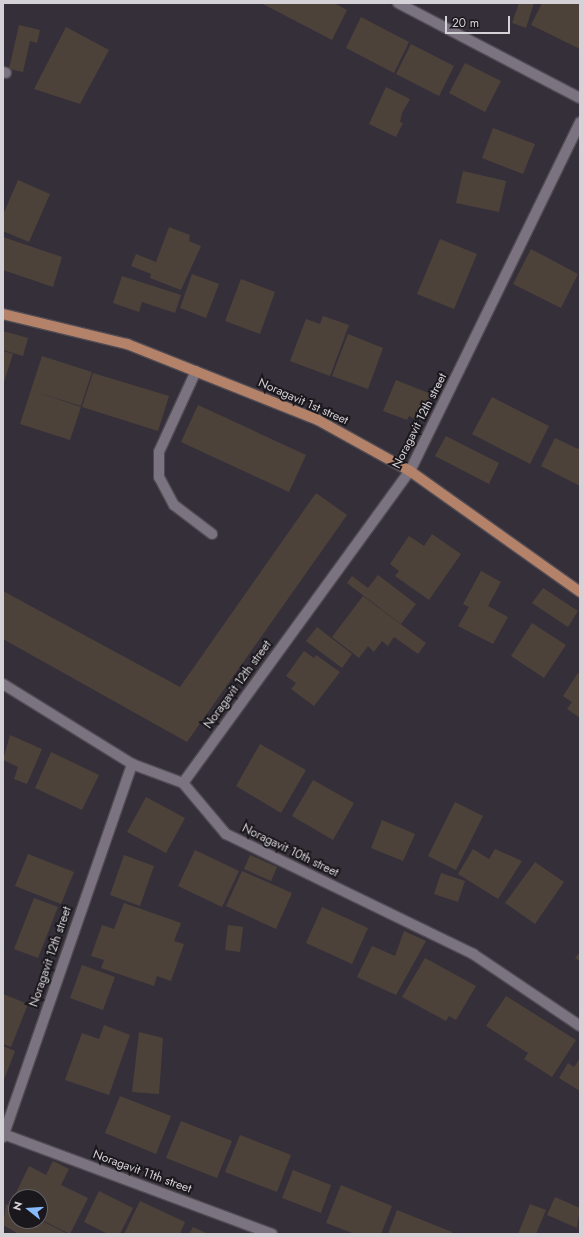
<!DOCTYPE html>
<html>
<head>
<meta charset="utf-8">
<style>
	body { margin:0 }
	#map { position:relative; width:583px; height:1237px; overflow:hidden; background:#352f39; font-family:Jost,sans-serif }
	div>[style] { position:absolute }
	.building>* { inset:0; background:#4d423a }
	.roads { filter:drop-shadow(1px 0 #504b53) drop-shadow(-1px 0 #504b53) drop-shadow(0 1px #504b53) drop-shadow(0 -1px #504b53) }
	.minor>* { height:10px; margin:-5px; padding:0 5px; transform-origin:5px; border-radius:5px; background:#7b7480 }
	.major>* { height:10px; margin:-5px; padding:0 5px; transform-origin:5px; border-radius:5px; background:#b48269 }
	span { translate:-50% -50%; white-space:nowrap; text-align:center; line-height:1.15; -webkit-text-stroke:4px #1b181d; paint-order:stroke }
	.street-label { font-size:12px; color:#d4d1d7 }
	.frame { position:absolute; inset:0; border:4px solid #d4d1d7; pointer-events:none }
	.north { position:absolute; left:8px; top:1189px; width:40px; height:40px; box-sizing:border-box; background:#1b181d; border:1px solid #656267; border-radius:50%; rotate:287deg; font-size:11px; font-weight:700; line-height:16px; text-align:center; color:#d4d1d7 }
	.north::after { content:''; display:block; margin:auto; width:14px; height:18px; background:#87bbfb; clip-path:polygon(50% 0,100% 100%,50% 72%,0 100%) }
	.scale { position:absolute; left:445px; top:16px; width:65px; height:18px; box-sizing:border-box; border:2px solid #d4d1d7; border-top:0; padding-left:5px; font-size:12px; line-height:14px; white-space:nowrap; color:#d4d1d7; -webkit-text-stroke:3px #1b181d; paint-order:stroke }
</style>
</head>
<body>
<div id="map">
	<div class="building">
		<i style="clip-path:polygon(261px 3px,334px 3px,347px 10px,332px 40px)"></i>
		<i style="clip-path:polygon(519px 3px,534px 3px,526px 28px,512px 23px)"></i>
		<i style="clip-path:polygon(542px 3px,580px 3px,580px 49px,531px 25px)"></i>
		<i style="clip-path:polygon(361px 17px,409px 42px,394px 73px,346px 48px)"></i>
		<i style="clip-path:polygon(19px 25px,40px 30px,37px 43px,30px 41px,23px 72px,9px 69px)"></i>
		<i style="clip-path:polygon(66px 27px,109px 50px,80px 104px,34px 89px)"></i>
		<i style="clip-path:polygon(411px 44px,454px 66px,439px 96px,396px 74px)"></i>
		<i style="clip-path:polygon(465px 63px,501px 81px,485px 112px,449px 93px)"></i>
		<i style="clip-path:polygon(386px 87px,410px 99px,402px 113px,400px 122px,403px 123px,396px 137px,369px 124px)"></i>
		<i style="clip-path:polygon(493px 128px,535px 144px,523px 174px,482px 158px)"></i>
		<i style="clip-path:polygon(463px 171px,506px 181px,499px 212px,456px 203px)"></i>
		<i style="clip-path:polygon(18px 180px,50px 194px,29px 242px,3px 231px,3px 215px)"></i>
		<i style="clip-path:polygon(169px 227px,190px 235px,189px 241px,201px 246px,181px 290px,150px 278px,151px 274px,131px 266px,136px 254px,156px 262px)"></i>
		<i style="clip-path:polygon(3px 237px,62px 257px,53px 287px,3px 270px)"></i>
		<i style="clip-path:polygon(440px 239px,477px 254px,454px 309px,417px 294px)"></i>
		<i style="clip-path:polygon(531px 249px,578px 274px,561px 308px,513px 284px)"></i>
		<i style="clip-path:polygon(192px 274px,219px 284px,206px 318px,180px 308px)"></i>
		<i style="clip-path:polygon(122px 276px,181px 295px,175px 313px,142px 302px,139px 312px,113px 303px)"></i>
		<i style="clip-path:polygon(241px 279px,275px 292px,260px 334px,225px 321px)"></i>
		<i style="clip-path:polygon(323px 316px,349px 325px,330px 376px,290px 361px,306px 319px,320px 324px)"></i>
		<i style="clip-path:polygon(3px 331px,28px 338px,23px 356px,3px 350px)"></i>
		<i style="clip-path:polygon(348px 334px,383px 348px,368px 389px,332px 376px)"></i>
		<i style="clip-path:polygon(3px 351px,13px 354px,3px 385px)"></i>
		<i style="clip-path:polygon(42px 356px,92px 372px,81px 406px,36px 392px,81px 407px,70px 440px,20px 424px)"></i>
		<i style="clip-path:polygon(93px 373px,169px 396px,158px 431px,82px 407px)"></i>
		<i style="clip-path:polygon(396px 380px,431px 394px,420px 421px,409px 416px,407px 420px,383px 411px)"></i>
		<i style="clip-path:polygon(492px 397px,549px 426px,530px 464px,472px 434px)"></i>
		<i style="clip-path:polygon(198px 405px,306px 455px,289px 492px,181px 442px)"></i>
		<i style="clip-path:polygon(446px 436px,499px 463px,489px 484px,435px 456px)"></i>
		<i style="clip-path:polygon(555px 438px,578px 449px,580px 446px,580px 486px,541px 466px)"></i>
		<i style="clip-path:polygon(316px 493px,347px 515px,187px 742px,3px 639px,3px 591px,180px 687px)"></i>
		<i style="clip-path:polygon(432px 534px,461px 554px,429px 600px,395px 576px,399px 571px,390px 564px,409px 536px,424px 546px)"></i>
		<i style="clip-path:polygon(481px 571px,501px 582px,488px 606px,508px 617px,493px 644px,458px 626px,469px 607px,463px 604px)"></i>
		<i style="clip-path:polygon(378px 575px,416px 604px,401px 624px,347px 583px,352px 576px,368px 588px)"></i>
		<i style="clip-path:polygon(543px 588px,578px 611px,568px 627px,532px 603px)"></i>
		<i style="clip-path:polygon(363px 596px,426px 643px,418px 654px,394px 637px,388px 646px,382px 641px,374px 652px,368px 646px,359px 658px,332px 637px)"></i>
		<i style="clip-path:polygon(532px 623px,566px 645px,544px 678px,511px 656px)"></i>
		<i style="clip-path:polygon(317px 627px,352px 654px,342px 668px,306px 641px)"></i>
		<i style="clip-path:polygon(304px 651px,314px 658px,316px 655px,340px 672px,314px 706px,291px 689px,296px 683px,286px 676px)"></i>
		<i style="clip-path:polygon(578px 673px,580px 674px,580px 718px,567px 709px,572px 702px,563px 696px)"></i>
		<i style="clip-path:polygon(10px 735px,42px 749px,27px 784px,14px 779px,18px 767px,3px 760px)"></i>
		<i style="clip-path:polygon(260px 744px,306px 770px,281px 813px,236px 786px)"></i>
		<i style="clip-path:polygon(51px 752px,99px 775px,82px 810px,35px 788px)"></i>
		<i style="clip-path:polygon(313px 780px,354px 803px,333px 840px,292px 816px)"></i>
		<i style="clip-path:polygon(146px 797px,185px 818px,166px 853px,127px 832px)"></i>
		<i style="clip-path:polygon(455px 802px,483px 816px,456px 870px,428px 856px)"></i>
		<i style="clip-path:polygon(382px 820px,415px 834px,403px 861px,371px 848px)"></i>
		<i style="clip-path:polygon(473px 849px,489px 859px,495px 849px,522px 861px,498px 899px,458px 874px)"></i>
		<i style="clip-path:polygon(195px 850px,239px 871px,222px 907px,178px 886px)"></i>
		<i style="clip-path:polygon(28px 854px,74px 872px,61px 904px,15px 886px)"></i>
		<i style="clip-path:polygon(124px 855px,154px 866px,140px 906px,110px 895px)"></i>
		<i style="clip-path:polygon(250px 855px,277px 867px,271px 881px,244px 869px)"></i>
		<i style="clip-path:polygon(535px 862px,564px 882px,535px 924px,505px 903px)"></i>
		<i style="clip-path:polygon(242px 871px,292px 893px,276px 929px,226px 906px)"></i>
		<i style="clip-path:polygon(441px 873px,465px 881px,458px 902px,434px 894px)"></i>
		<i style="clip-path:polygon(34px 898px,58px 907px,38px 958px,14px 949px)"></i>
		<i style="clip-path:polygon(124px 903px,181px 923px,174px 941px,184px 944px,171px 981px,157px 976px,154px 986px,101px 968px,104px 960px,91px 956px,102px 925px,114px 929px)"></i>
		<i style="clip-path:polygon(322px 907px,368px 928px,352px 964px,306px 943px)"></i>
		<i style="clip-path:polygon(228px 925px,243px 927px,240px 952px,225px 950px)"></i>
		<i style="clip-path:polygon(404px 931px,426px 941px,396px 995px,357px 977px,372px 946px,395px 956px)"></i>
		<i style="clip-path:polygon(580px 952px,580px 961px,575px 958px)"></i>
		<i style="clip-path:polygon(425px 958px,476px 986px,456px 1020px,449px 1016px,446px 1021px,402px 997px)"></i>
		<i style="clip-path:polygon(82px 965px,115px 977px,103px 1010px,70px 998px)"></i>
		<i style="clip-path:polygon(3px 994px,28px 1004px,11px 1047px,3px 1044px)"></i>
		<i style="clip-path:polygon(506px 996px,576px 1040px,552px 1077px,524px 1059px,528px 1053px,486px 1026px)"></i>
		<i style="clip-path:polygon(104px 1025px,130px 1035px,109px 1095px,65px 1080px,82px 1033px,99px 1039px)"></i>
		<i style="clip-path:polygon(139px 1032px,163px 1038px,159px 1094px,132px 1092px)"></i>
		<i style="clip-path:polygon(3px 1046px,15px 1051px,3px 1082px)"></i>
		<i style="clip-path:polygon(580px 1058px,580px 1091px,559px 1078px,568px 1063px,574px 1067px)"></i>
		<i style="clip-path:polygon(120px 1096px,171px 1116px,156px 1154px,105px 1133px)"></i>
		<i style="clip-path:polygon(181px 1121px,232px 1141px,217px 1178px,166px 1158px)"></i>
		<i style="clip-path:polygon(240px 1135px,291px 1155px,277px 1192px,225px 1172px)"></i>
		<i style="clip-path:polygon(53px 1161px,69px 1169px,61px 1185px,88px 1198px,70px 1234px,40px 1219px,40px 1197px,16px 1197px,16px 1207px,10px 1205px,29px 1166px,46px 1175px)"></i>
		<i style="clip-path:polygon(293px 1170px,331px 1185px,321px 1213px,282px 1198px)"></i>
		<i style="clip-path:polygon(341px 1185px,392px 1206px,381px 1234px,355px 1234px,326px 1223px)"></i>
		<i style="clip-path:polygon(99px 1191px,133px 1208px,120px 1234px,108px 1234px,84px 1222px)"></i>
		<i style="clip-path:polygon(555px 1197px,580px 1208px,577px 1228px,547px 1215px)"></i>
		<i style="clip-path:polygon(140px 1201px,185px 1222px,180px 1234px,124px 1234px)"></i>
		<i style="clip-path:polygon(6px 1204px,16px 1209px,16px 1221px,40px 1220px,68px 1234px,19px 1234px,3px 1225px)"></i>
		<i style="clip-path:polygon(530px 1204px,546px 1210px,536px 1234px,518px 1234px)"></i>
		<i style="clip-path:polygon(397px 1210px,452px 1232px,451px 1234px,388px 1234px)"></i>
		<i style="clip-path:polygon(193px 1227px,208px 1234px,189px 1234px)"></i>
	</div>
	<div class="roads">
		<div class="minor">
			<i style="left:398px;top:3px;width:205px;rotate:27.6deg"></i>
			<i style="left:3px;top:72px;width:3px;rotate:18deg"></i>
			<i style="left:196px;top:371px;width:89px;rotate:114.6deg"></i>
			<i style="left:159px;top:452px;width:25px;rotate:90deg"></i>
			<i style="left:159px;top:477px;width:32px;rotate:62deg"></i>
			<i style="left:174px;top:505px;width:48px;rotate:37.3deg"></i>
			<i style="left:3px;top:684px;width:152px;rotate:31.8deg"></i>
			<i style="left:132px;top:764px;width:54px;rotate:20.4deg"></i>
			<i style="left:183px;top:783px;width:67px;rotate:49.9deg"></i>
			<i style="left:226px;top:834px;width:275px;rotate:25.9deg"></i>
			<i style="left:473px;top:954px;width:129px;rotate:33.9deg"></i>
			<i style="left:183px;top:783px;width:386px;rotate:-54deg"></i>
			<i style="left:410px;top:471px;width:388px;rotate:-64deg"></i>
			<i style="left:3px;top:1134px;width:287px;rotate:20.4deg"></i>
			<i style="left:3px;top:1137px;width:395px;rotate:-70.9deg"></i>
		</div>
		<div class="major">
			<i style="left:3px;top:314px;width:128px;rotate:13.6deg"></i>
			<i style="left:127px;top:344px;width:206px;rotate:21.7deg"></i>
			<i style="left:318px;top:420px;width:105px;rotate:29deg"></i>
			<i style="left:410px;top:471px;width:209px;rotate:35.4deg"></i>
		</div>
	</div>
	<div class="street-label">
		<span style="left:303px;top:402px;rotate:24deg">Noragavit 1st street</span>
		<span style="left:420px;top:421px;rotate:-63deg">Noragavit 12th street</span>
		<span style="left:238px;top:685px;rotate:-54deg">Noragavit 12th street</span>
		<span style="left:290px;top:851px;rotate:26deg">Noragavit 10th street</span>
		<span style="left:51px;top:957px;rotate:-71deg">Noragavit 12th street</span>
		<span style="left:142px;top:1172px;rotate:20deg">Noragavit 11th street</span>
	</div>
	<div class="frame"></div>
	<div class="north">N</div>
	<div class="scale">20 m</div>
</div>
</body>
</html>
